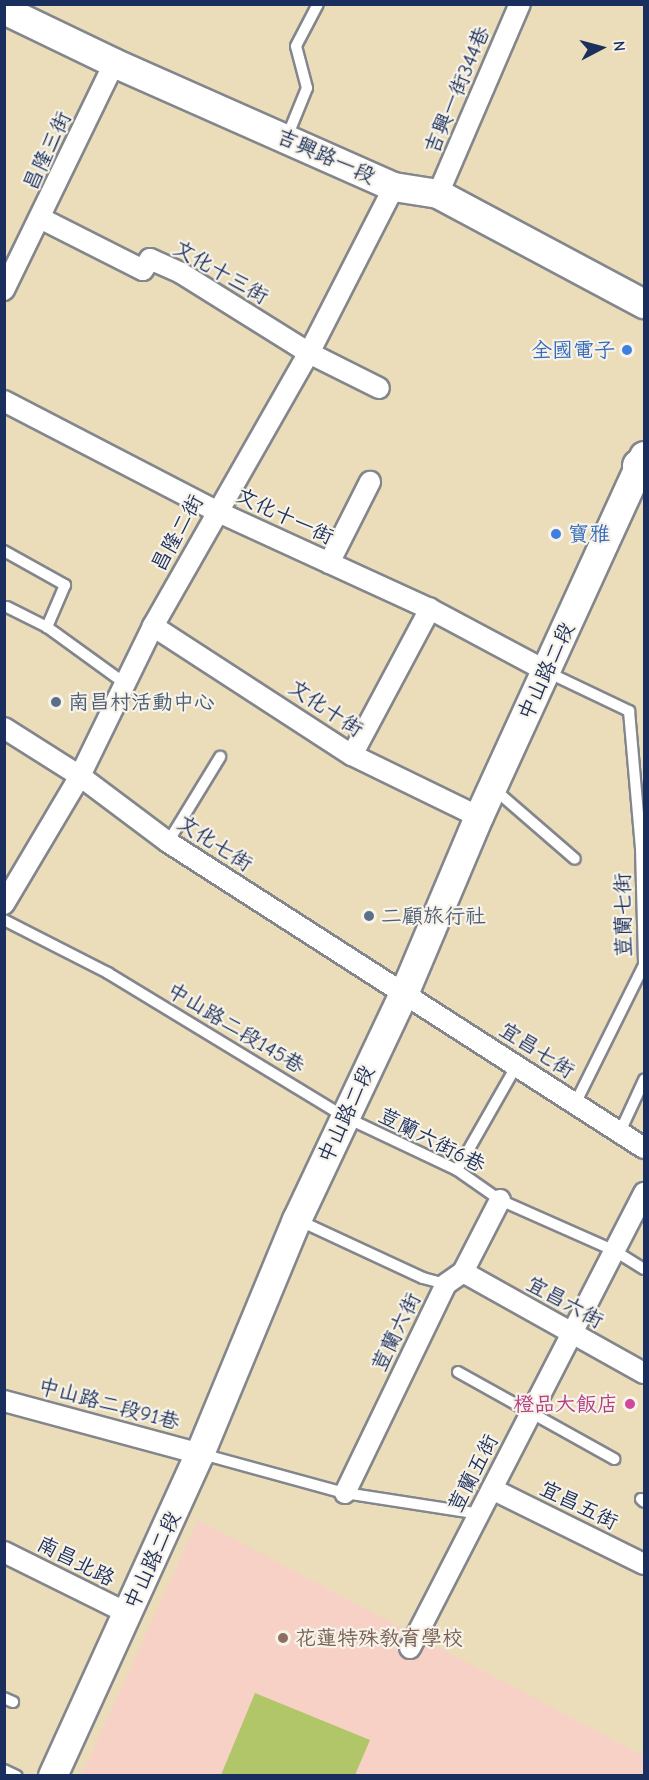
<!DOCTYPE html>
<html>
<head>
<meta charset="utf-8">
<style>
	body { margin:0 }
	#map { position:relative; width:649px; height:1780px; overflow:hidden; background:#ebddba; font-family:"Comic Neue","LXGW WenKai TC",sans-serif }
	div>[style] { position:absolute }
	.built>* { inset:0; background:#f7d1c6 }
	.green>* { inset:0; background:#b1c569 }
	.roads { filter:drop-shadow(2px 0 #83868c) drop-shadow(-2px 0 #83868c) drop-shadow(0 2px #83868c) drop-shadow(0 -2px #83868c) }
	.lane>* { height:10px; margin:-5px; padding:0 5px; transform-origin:5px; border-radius:5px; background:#fff }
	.street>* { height:20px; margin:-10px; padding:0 10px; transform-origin:10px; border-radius:10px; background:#fff }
	.secondary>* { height:28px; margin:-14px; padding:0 14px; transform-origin:14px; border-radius:14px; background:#fff }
	.primary>* { height:32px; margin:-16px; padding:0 16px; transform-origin:16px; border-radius:16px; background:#fff }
	.dots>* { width:16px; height:16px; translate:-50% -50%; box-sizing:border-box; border:3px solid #f7f3e8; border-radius:50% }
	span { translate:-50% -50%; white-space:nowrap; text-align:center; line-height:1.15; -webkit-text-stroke:4.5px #f7f3e8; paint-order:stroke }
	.street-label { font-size:21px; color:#1b2f5e }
	.shop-label { font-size:21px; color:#366cbe }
	.right { translate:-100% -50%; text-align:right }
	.left { translate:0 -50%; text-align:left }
	.service-label { font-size:21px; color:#4e5e75 }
	.hotel-label { font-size:21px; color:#b23c85 }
	.education-label { font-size:21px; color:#785e54 }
	.frame { position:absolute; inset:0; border:6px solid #1b2f5e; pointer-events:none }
	.north { position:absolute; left:571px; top:18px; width:60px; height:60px; -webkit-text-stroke:4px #f7f3e8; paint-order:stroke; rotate:84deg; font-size:16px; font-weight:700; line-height:24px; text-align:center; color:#1b2f5e }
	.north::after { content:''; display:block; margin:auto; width:21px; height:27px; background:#1b2f5e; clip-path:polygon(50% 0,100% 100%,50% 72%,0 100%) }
</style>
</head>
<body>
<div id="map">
	<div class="built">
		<i style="clip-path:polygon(198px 1520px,644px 1756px,642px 1776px,81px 1776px)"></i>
	</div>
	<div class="green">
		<i style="clip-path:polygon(255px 1693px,370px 1740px,355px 1775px,221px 1775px)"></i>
	</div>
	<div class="roads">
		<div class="lane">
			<i style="left:287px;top:137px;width:53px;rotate:-67.8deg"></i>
			<i style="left:307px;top:88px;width:43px;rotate:-104.7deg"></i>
			<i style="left:296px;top:46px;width:47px;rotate:-62.4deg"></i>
			<i style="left:4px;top:551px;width:70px;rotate:29.1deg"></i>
			<i style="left:65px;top:585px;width:46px;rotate:113.2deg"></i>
			<i style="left:7px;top:607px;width:45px;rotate:26.6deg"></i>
			<i style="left:47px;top:627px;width:94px;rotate:35.9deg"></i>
			<i style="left:547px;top:672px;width:91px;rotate:25.4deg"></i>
			<i style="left:629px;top:711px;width:138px;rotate:85deg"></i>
			<i style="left:641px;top:848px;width:117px;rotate:88.5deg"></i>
			<i style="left:644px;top:965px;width:155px;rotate:116.4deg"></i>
			<i style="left:493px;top:788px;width:108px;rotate:40.9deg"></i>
			<i style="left:168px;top:842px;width:100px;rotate:-58.5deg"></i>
			<i style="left:4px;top:920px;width:117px;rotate:27deg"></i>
			<i style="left:108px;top:973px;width:277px;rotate:31.3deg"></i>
			<i style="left:345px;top:1117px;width:124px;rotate:25.3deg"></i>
			<i style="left:457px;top:1170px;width:52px;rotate:34.9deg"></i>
			<i style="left:500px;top:1200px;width:126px;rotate:23.9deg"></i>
			<i style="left:615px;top:1251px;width:34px;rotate:32deg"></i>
			<i style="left:619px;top:1134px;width:60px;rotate:-65.2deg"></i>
			<i style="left:457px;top:1170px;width:121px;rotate:-60.3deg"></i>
			<i style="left:298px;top:1220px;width:138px;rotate:24.9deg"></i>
			<i style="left:423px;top:1278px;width:24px;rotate:15deg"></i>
			<i style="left:458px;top:1372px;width:179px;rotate:29.1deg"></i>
			<i style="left:202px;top:1454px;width:148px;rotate:15.3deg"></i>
			<i style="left:345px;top:1493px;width:137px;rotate:8.8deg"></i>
			<i style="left:641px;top:1499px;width:4px;rotate:45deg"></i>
			<i style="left:4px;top:1698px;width:10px;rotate:24deg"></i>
			<i style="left:4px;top:1770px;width:14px;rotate:25deg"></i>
		</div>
		<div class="street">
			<i style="left:438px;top:194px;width:207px;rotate:-66.7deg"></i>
			<i style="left:42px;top:219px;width:113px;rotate:26.8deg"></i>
			<i style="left:143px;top:270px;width:13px;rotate:-58deg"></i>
			<i style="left:150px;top:259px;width:34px;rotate:24deg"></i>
			<i style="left:181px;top:273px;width:151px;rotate:32deg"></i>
			<i style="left:309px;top:353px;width:78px;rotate:26.6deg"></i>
			<i style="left:4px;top:290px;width:252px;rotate:-64.1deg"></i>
			<i style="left:4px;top:401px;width:239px;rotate:27.4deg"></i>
			<i style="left:216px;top:511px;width:235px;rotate:24.6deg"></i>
			<i style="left:430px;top:609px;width:132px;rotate:28.1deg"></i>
			<i style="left:329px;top:563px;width:91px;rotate:-63.2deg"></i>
			<i style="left:153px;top:626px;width:237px;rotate:33deg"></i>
			<i style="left:352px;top:755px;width:141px;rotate:26deg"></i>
			<i style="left:4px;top:728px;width:90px;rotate:32.3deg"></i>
			<i style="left:80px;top:776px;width:110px;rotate:36.9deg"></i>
			<i style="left:168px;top:842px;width:566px;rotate:32.74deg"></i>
			<i style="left:352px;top:755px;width:166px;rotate:-61.9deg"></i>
			<i style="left:4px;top:904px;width:149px;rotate:-59.3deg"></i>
			<i style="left:80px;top:776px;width:167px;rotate:-64deg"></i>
			<i style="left:153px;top:626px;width:314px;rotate:-60.3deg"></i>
			<i style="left:309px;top:353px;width:186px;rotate:-62.9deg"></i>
			<i style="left:463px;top:1272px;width:207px;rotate:29.2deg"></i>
			<i style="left:4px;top:1401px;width:203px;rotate:15.1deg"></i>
			<i style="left:492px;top:1489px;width:169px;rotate:26.3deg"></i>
			<i style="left:345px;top:1493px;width:232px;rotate:-64.2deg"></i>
			<i style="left:446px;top:1284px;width:21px;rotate:-35deg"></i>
			<i style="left:463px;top:1272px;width:81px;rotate:-62.8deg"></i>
			<i style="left:4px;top:1552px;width:137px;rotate:26.4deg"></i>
			<i style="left:410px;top:1648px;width:512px;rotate:-62.78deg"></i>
		</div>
		<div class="secondary">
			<i style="left:4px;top:10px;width:122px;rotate:25.7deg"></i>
			<i style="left:114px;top:63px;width:306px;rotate:23.9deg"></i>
			<i style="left:394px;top:187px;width:45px;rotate:9deg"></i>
			<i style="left:438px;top:194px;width:234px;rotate:28.1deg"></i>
			<i style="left:53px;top:1776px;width:354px;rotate:-65.5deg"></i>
			<i style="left:200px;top:1454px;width:253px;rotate:-67.5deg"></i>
			<i style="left:297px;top:1220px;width:252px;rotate:-64.7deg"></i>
			<i style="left:405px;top:992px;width:190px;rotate:-67.1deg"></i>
			<i style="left:479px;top:817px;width:397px;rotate:-65.4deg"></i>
		</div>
		<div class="primary">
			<i style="left:639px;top:466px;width:5px;rotate:22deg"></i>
		</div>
	</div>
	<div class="dots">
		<i style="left:627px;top:350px;background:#3f7fe0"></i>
		<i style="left:556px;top:534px;background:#3f7fe0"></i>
		<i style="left:56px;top:702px;background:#5c6f8a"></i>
		<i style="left:369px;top:916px;background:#5c6f8a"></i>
		<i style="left:630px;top:1404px;background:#d1479c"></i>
		<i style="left:283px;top:1638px;background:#8d6e63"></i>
	</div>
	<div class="street-label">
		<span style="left:457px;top:90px;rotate:-67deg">吉興一街344巷</span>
		<span style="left:47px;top:151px;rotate:-65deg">昌隆三街</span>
		<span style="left:326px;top:156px;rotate:24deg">吉興路一段</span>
		<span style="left:221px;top:272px;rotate:30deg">文化十三街</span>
		<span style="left:285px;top:516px;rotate:25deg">文化十一街</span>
		<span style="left:177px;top:533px;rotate:-61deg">昌隆二街</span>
		<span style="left:546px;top:671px;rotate:-65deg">中山路二段</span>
		<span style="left:326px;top:708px;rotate:34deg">文化十街</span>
		<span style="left:215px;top:843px;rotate:33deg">文化七街</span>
		<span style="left:623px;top:915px;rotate:-91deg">荳蘭七街</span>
		<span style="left:236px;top:1028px;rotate:31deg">中山路二段145巷</span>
		<span style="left:537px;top:1050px;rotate:33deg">宜昌七街</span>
		<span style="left:346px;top:1114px;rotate:-65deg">中山路二段</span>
		<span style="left:432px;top:1140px;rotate:27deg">荳蘭六街6巷</span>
		<span style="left:565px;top:1302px;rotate:29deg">宜昌六街</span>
		<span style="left:396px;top:1332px;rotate:-64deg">荳蘭六街</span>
		<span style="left:109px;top:1404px;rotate:15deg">中山路二段91巷</span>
		<span style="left:473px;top:1473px;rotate:-63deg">荳蘭五街</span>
		<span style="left:579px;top:1505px;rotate:26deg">宜昌五街</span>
		<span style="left:152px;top:1560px;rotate:-65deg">中山路二段</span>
		<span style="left:76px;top:1561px;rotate:27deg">南昌北路</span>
	</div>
	<div class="shop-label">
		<span class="right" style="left:615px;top:350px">全國電子</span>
		<span class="left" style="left:568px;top:534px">寶雅</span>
	</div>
	<div class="service-label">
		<span class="left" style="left:68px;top:702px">南昌村活動中心</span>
		<span class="left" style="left:381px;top:916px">二顧旅行社</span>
	</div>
	<div class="hotel-label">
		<span class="right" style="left:618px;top:1404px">橙品大飯店</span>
	</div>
	<div class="education-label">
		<span class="left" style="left:295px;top:1638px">花蓮特殊教育學校</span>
	</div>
	<div class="frame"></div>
	<div class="north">N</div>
</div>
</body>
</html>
